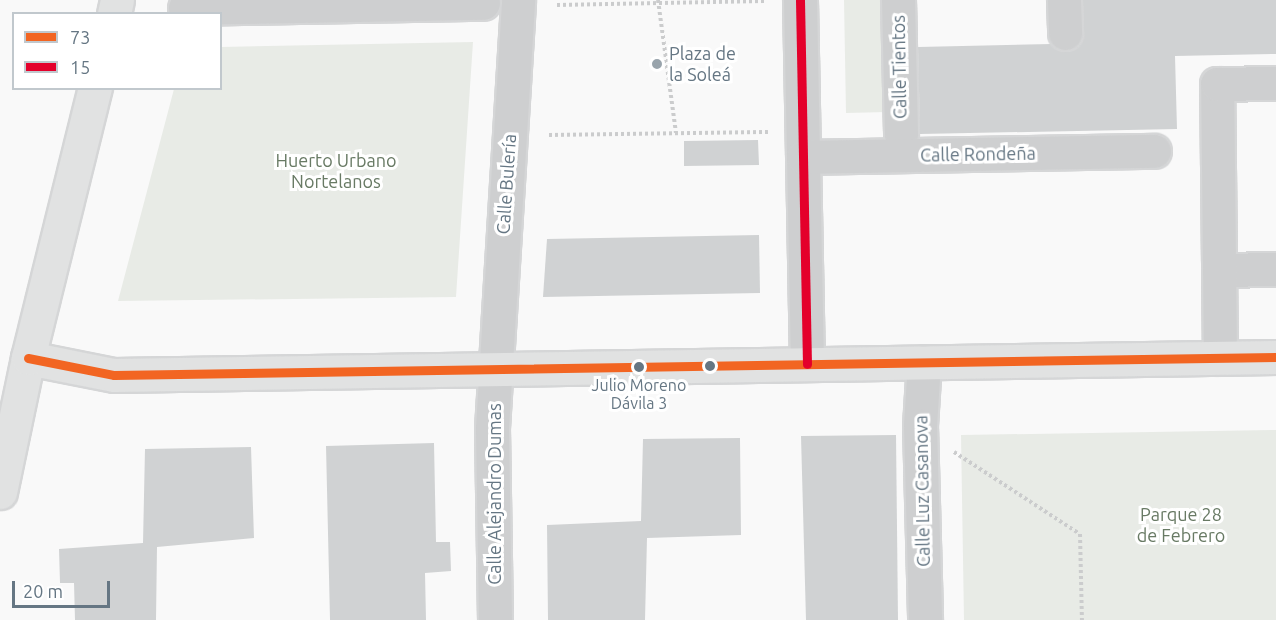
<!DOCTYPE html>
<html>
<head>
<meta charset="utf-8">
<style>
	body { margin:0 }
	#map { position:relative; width:1276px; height:620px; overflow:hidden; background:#f9f9f9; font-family:Ubuntu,sans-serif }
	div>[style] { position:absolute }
	.green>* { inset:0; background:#e8ebe6 }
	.building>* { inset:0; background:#d0d2d3 }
	.path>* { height:4px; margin-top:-2px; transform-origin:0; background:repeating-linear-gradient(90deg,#cbcccd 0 3px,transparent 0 6px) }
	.roads { filter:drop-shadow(2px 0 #d5d6d7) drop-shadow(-2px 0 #d5d6d7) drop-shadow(0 2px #d5d6d7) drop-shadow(0 -2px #d5d6d7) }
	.minor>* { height:33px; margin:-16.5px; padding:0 16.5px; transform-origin:16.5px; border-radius:16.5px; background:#cecfd0 }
	.major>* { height:33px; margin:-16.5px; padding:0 16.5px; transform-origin:16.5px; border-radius:16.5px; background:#e1e2e2 }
	.bus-1>* { height:9px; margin:-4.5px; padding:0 4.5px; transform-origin:4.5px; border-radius:4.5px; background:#f26522 }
	.bus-2>* { height:9px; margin:-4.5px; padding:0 4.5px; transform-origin:4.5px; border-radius:4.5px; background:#e4002b }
	.dots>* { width:16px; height:16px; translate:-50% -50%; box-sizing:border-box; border:3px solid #fff; border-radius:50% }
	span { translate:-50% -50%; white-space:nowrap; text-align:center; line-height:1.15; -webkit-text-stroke:6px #fff; paint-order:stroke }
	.bus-label { font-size:16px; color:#657683 }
	.poi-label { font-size:18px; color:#657683 }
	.left { translate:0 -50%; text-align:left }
	.street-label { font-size:18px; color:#657683 }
	.park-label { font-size:18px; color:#687a64 }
	.legend { position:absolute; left:12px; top:12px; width:210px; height:78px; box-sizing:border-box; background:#fff; border:2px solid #c1c8cd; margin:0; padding:8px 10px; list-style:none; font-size:18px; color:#657683 }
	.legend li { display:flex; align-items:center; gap:12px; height:30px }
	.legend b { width:30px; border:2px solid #c1c8cd }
	.scale { position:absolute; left:12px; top:581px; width:98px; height:27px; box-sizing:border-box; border:3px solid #657683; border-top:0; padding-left:8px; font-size:18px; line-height:21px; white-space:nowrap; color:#657683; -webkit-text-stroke:4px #fff; paint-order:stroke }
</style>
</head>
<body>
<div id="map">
	<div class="green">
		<i style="clip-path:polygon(844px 0,885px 0,887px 112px,846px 113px)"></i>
		<i style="clip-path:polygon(473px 42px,456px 297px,118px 301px,174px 89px,220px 88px,221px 47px)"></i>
		<i style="clip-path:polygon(1276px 430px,1276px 620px,964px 620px,961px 435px)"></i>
	</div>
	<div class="building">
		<i style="clip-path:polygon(1083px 0,1276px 0,1276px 54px,1175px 56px,1177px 129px,920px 134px,918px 47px,1051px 44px,1066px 52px,1082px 41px)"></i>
		<i style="clip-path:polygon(758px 140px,759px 165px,684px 166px,684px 141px)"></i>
		<i style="clip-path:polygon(759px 235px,760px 293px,543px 297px,547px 239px)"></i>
		<i style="clip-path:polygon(896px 435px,898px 620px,806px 620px,801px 436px)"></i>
		<i style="clip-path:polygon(740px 438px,741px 535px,647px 538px,645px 620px,548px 620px,547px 525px,641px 521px,643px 439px)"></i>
		<i style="clip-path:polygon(434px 443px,436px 542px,450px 542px,451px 571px,425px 573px,426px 620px,330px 620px,326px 446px)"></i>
		<i style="clip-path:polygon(251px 447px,254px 538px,157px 547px,156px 620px,75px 620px,74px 583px,60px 583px,59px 549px,143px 543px,145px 449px)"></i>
	</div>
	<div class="path">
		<i style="left:658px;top:0;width:134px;rotate:82.3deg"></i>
		<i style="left:557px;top:5px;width:208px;rotate:-1.1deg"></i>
		<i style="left:549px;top:135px;width:219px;rotate:-0.8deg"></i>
		<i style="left:954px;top:452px;width:150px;rotate:33.1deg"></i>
		<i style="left:1080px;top:534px;width:86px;rotate:88.7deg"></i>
	</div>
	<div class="roads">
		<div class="minor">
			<i style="left:800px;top:0;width:364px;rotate:88.9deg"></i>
			<i style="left:898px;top:0;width:134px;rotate:88.7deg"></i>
			<i style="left:1064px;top:0;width:33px;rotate:88deg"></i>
			<i style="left:185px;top:8px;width:298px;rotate:-1deg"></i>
			<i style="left:803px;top:157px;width:351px;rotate:-1deg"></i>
			<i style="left:1219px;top:270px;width:57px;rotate:-1deg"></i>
			<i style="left:1220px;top:358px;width:274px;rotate:-90.6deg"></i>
			<i style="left:1217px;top:84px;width:59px;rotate:-1deg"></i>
			<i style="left:924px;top:362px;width:63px;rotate:93.6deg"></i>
			<i style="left:920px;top:425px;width:195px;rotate:88.5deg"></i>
			<i style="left:495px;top:620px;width:192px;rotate:-90.9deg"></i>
			<i style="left:492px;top:428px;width:429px;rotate:-86.5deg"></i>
		</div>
		<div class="major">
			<i style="left:114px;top:14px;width:14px;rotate:-78deg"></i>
			<i style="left:28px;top:358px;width:88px;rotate:11.2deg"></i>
			<i style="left:114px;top:375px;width:1162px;rotate:-0.89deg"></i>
			<i style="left:0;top:492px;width:137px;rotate:-78.2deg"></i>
			<i style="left:28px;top:358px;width:278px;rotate:-76.1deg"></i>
		</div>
	</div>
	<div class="bus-1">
		<i style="left:28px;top:358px;width:88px;rotate:11.2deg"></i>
		<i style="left:114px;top:375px;width:1162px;rotate:-0.89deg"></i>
	</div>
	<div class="bus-2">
		<i style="left:800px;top:0;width:364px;rotate:88.9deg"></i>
	</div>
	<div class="dots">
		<i style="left:657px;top:64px;background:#99a4ac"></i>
		<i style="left:710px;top:366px;background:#657683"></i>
		<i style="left:639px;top:367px;background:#657683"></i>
	</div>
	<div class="bus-label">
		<span style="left:639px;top:394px">Julio Moreno<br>Dávila 3</span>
	</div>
	<div class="poi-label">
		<span class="left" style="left:669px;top:64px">Plaza de<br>la Soleá</span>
	</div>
	<div class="street-label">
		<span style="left:899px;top:67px;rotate:-91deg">Calle Tientos</span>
		<span style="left:978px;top:154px;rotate:-1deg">Calle Rondeña</span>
		<span style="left:506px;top:184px;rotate:-86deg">Calle Bulería</span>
		<span style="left:922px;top:491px;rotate:-91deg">Calle Luz Casanova</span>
		<span style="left:494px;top:494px;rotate:-90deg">Calle Alejandro Dumas</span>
	</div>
	<div class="park-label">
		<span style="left:336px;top:171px">Huerto Urbano<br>Nortelanos</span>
		<span style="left:1181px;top:525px">Parque 28<br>de Febrero</span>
	</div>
	<ul class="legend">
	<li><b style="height:8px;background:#f26522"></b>73</li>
	<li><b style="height:8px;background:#e4002b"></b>15</li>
	</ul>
	<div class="scale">20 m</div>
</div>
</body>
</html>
